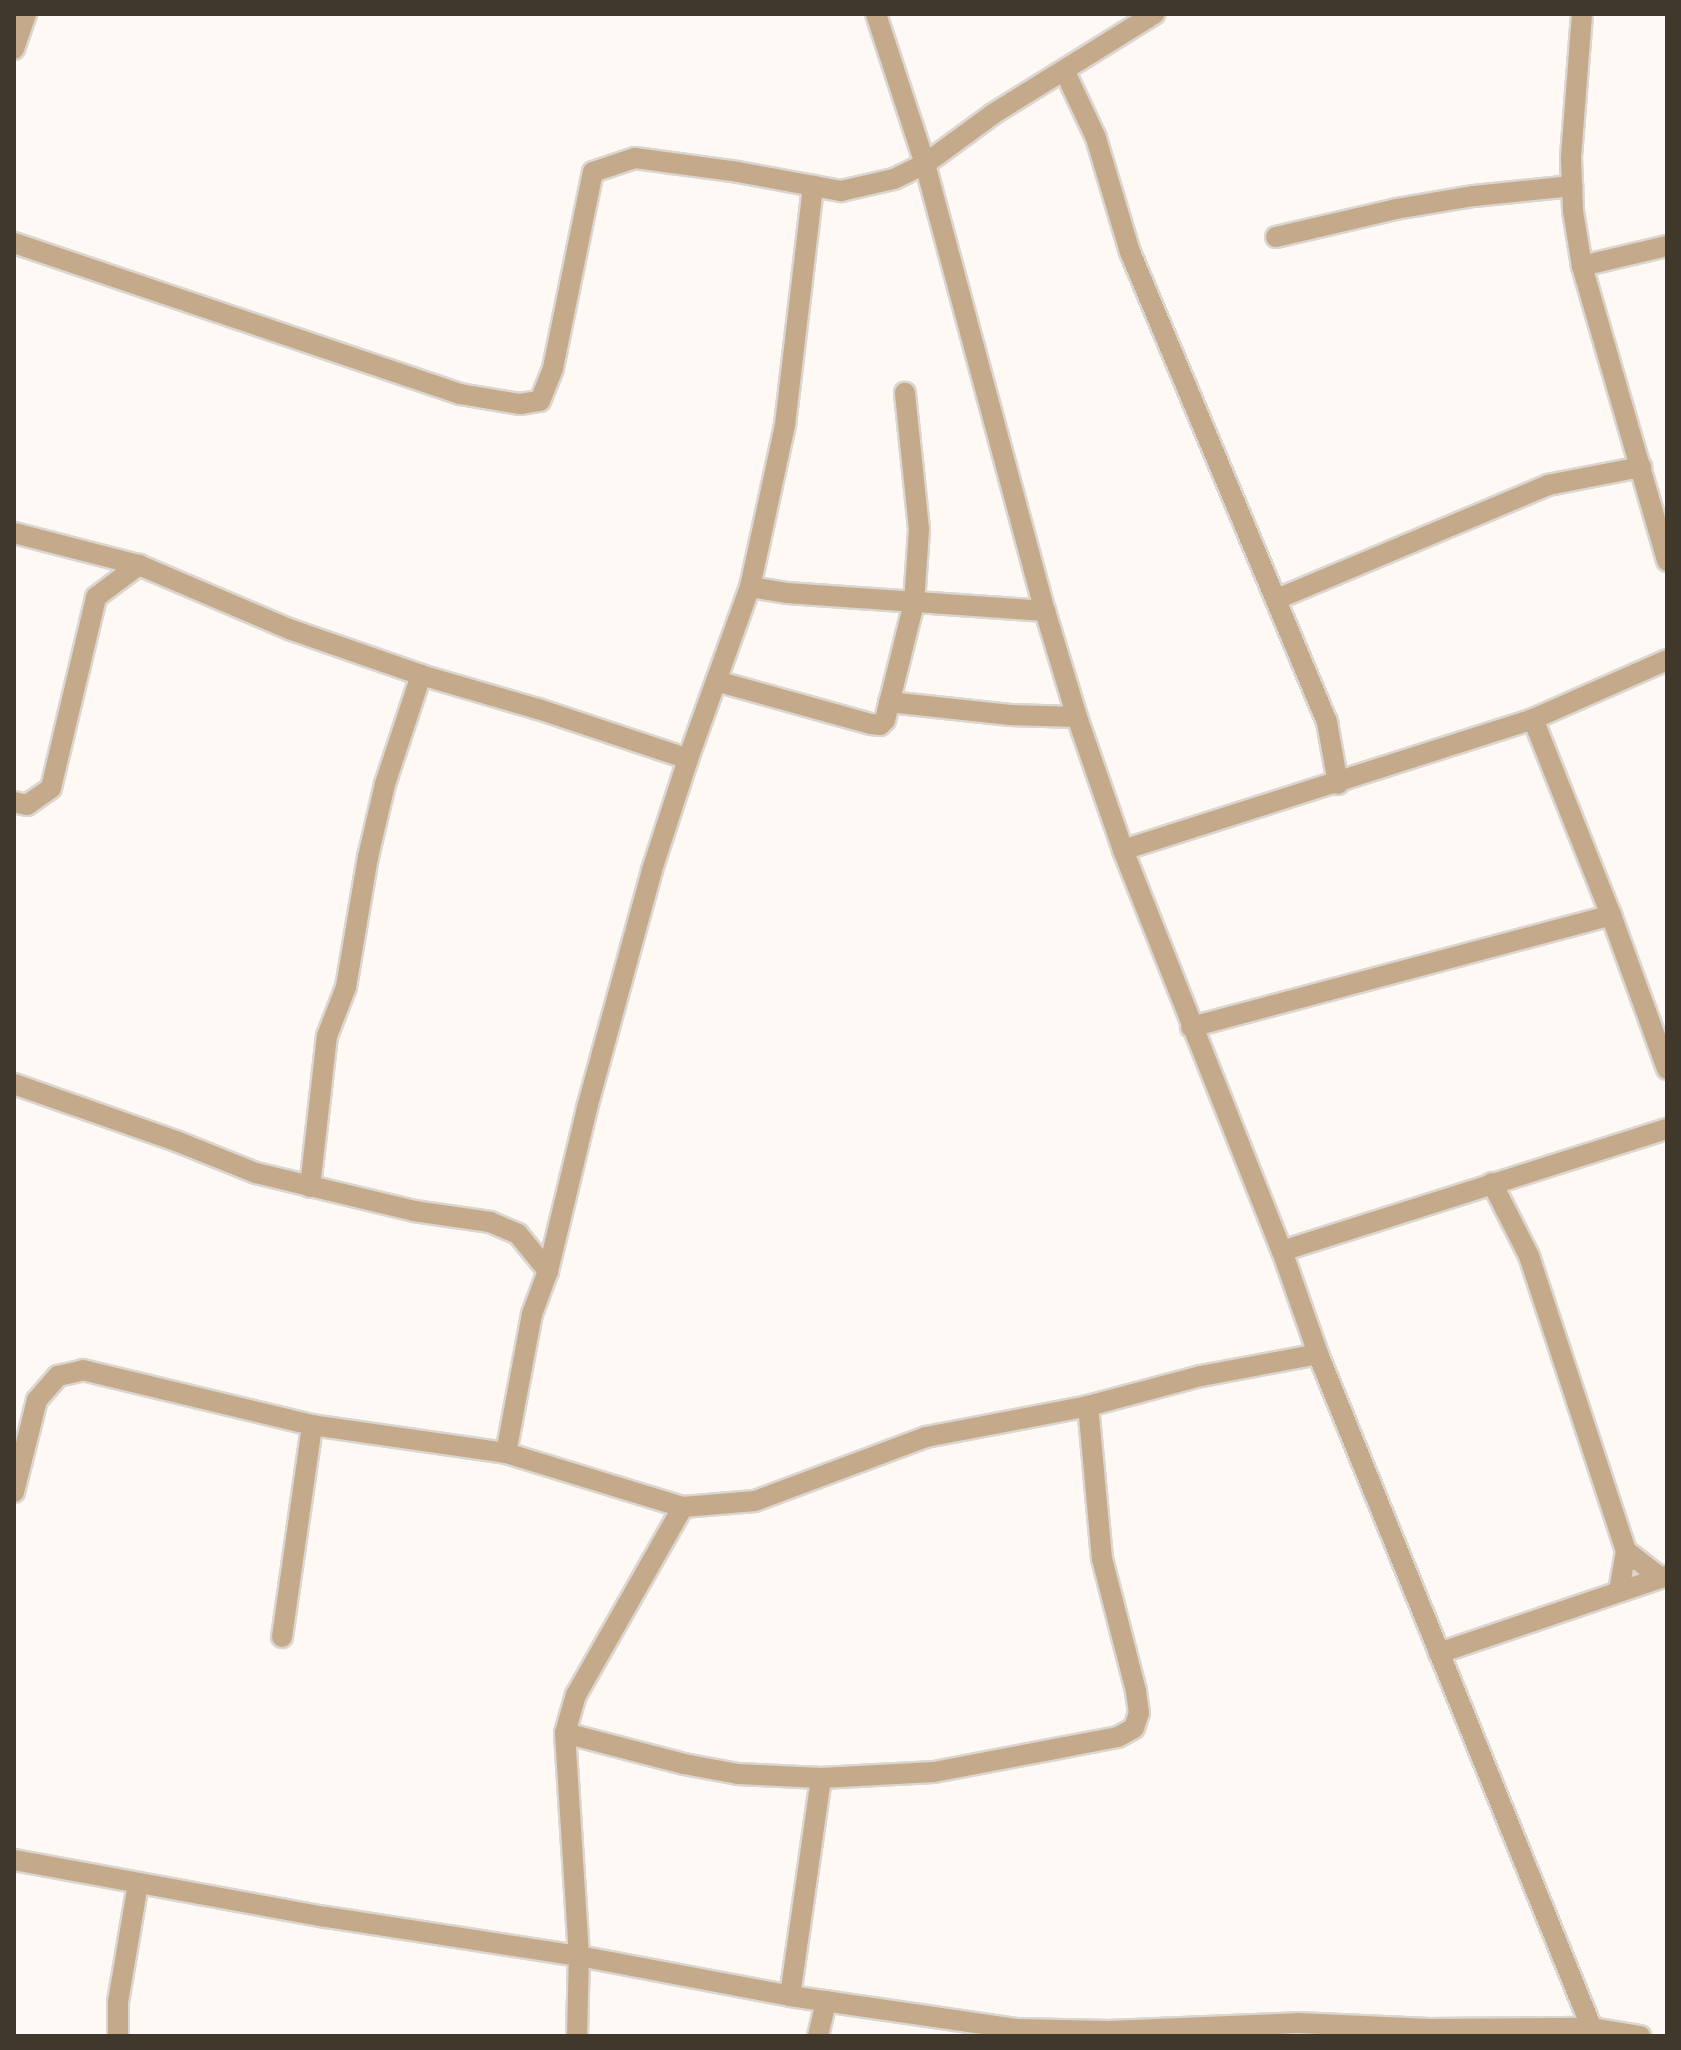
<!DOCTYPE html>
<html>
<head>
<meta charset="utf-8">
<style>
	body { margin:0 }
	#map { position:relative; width:1681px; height:2050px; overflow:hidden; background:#fef9f4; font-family:Montserrat,sans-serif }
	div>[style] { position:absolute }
	.roads { filter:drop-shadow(2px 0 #dcd6d0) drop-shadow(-2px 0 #dcd6d0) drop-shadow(0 2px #dcd6d0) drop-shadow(0 -2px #dcd6d0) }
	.minor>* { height:20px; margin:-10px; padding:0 10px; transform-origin:10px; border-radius:10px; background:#c4aa8b }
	span { translate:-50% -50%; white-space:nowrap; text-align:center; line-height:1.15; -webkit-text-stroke:7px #fff; paint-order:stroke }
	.frame { position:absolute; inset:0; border:16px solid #41382c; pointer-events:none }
</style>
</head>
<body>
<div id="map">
	<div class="roads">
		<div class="minor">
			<i style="left:876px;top:14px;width:158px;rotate:71.9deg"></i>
			<i style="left:925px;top:164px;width:463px;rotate:75deg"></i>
			<i style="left:1045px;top:611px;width:111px;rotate:73.2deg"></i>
			<i style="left:1077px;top:717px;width:141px;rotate:70.9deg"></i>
			<i style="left:1123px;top:850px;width:431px;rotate:68.4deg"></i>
			<i style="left:1282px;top:1251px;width:109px;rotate:70.7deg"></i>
			<i style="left:1318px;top:1354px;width:736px;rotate:67.9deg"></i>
			<i style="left:1582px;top:14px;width:144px;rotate:94.4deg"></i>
			<i style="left:1571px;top:158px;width:53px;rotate:87.8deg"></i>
			<i style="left:1573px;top:211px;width:56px;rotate:80.7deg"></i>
			<i style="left:1582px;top:266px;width:307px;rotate:73.9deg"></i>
			<i style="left:14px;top:49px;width:37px;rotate:-71deg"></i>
			<i style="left:1065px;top:72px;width:73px;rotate:64.8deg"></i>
			<i style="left:1096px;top:138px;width:119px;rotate:73.4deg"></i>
			<i style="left:1130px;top:252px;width:510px;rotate:67.26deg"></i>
			<i style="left:1327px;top:722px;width:63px;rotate:79.9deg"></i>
			<i style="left:1276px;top:237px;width:123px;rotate:-13.1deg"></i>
			<i style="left:1396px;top:209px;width:79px;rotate:-9.5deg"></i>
			<i style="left:1474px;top:196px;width:99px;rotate:-5.8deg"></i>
			<i style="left:14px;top:243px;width:471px;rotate:18.7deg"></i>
			<i style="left:460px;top:394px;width:61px;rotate:9.5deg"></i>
			<i style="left:520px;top:404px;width:20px;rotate:-9deg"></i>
			<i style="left:540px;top:401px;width:35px;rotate:-68deg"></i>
			<i style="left:553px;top:368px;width:200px;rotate:-78.5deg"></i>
			<i style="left:593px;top:172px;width:44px;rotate:-18.4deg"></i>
			<i style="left:635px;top:158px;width:104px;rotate:7.7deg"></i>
			<i style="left:738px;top:172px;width:105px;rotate:10.5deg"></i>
			<i style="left:841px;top:191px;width:54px;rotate:-12.8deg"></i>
			<i style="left:894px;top:179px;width:34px;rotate:-26deg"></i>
			<i style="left:925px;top:164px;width:84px;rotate:-36.3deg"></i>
			<i style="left:993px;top:114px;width:190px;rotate:-31.8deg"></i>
			<i style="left:1582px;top:266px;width:87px;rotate:-13.2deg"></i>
			<i style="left:14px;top:533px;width:129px;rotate:14.4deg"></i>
			<i style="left:139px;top:565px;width:163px;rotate:23.1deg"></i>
			<i style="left:289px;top:629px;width:140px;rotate:19.2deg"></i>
			<i style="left:421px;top:675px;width:122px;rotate:16.2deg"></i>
			<i style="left:538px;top:709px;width:158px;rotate:18.4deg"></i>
			<i style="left:750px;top:587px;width:37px;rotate:9deg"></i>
			<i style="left:787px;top:593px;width:259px;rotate:4deg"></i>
			<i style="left:1277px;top:599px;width:294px;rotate:-22.8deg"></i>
			<i style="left:1548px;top:485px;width:95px;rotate:-11deg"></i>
			<i style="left:716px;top:681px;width:161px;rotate:15.5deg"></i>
			<i style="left:871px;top:724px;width:9px;rotate:6deg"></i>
			<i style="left:880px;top:725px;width:7px;rotate:-45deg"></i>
			<i style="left:885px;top:720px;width:121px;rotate:-76.1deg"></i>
			<i style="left:914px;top:603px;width:74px;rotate:-86.1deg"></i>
			<i style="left:919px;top:529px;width:137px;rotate:-95.9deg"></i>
			<i style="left:889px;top:702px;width:122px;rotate:6.1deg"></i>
			<i style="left:1010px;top:715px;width:67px;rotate:1.7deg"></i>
			<i style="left:1533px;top:719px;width:211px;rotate:68.3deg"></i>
			<i style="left:1611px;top:915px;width:164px;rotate:70deg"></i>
			<i style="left:14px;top:802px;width:13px;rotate:13deg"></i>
			<i style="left:27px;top:805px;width:29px;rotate:-35deg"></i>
			<i style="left:51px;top:788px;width:196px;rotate:-76.7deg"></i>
			<i style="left:96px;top:597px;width:54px;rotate:-36.7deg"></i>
			<i style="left:1123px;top:850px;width:430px;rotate:-17.7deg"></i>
			<i style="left:1533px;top:719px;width:146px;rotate:-23.8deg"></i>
			<i style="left:1191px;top:1027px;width:435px;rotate:-14.9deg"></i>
			<i style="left:14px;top:1084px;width:172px;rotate:19.4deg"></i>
			<i style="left:176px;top:1141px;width:86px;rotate:21.8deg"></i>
			<i style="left:256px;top:1173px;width:163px;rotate:13.5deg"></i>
			<i style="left:414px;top:1211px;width:77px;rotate:8.2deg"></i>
			<i style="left:490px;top:1222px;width:30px;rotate:23deg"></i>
			<i style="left:518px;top:1234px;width:48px;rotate:51deg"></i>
			<i style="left:1492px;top:1183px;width:82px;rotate:63.1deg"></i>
			<i style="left:1529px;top:1256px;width:311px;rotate:71.8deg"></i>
			<i style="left:1626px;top:1551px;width:41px;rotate:99.9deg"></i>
			<i style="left:310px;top:1187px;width:152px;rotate:-83.6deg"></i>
			<i style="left:327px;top:1036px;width:53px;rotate:-68.8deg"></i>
			<i style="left:346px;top:987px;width:132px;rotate:-80.4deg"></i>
			<i style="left:368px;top:857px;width:75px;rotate:-76.9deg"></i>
			<i style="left:385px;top:784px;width:115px;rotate:-71.7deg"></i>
			<i style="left:1282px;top:1251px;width:404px;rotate:-17.6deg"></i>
			<i style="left:506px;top:1453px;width:141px;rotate:-79.4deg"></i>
			<i style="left:532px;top:1314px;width:46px;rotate:-69.6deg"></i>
			<i style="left:548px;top:1271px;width:168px;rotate:-76.5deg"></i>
			<i style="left:587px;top:1108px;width:247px;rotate:-74.7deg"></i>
			<i style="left:652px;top:870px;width:117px;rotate:-72deg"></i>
			<i style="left:688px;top:759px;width:183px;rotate:-70.2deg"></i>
			<i style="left:750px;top:587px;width:166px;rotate:-77.8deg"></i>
			<i style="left:785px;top:425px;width:241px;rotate:-83.3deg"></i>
			<i style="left:14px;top:1492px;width:95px;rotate:-76deg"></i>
			<i style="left:37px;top:1400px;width:32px;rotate:-49deg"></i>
			<i style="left:58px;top:1376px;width:26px;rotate:-13deg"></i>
			<i style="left:83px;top:1370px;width:236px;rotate:13.5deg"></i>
			<i style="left:312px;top:1425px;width:196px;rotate:8.2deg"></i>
			<i style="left:506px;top:1453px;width:185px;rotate:17deg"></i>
			<i style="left:683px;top:1507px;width:72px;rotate:-4.8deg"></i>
			<i style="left:755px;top:1501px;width:183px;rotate:-20.5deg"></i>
			<i style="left:926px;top:1437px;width:165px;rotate:-10.8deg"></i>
			<i style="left:1088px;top:1406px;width:117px;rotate:-14.9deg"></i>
			<i style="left:1201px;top:1376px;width:119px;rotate:-10.6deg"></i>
			<i style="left:1626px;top:1551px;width:44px;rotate:37.6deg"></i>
			<i style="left:282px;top:1637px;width:214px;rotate:-81.9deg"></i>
			<i style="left:1439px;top:1653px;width:241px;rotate:-18.7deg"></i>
			<i style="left:565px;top:1733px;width:123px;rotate:14.6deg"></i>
			<i style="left:684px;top:1764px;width:55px;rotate:10.5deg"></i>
			<i style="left:738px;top:1774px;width:83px;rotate:2.8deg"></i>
			<i style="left:821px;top:1778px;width:113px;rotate:-3deg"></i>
			<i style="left:934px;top:1772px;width:187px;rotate:-10.8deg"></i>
			<i style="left:1118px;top:1737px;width:18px;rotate:-29deg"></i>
			<i style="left:1134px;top:1728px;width:16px;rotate:-72deg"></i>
			<i style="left:1139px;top:1713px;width:22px;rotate:-98deg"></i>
			<i style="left:1136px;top:1691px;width:136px;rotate:-104.4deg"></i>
			<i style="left:1102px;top:1559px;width:154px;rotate:-95.2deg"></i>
			<i style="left:14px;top:1860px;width:317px;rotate:10.4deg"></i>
			<i style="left:326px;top:1917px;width:256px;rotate:8.8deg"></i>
			<i style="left:579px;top:1956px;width:215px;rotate:10.7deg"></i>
			<i style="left:790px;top:1996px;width:228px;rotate:8.3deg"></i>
			<i style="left:1016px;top:2029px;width:93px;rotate:1.2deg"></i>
			<i style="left:1109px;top:2031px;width:188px;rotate:-2.4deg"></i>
			<i style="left:1297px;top:2023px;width:132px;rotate:2.6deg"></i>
			<i style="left:1429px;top:2029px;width:163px;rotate:-0.4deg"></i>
			<i style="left:1592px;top:2028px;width:49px;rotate:9.5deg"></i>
			<i style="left:790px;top:1996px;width:220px;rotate:-81.9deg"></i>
			<i style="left:118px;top:2036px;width:34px;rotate:-90deg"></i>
			<i style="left:118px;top:2002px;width:120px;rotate:-80.4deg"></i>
			<i style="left:577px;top:2036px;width:80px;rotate:-88.6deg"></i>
			<i style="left:579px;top:1956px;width:223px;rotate:-93.6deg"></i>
			<i style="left:565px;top:1733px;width:40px;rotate:-74deg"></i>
			<i style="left:576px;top:1695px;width:216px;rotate:-60.4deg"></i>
			<i style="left:818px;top:2036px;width:36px;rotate:-77deg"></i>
		</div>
	</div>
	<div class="frame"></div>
</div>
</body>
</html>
